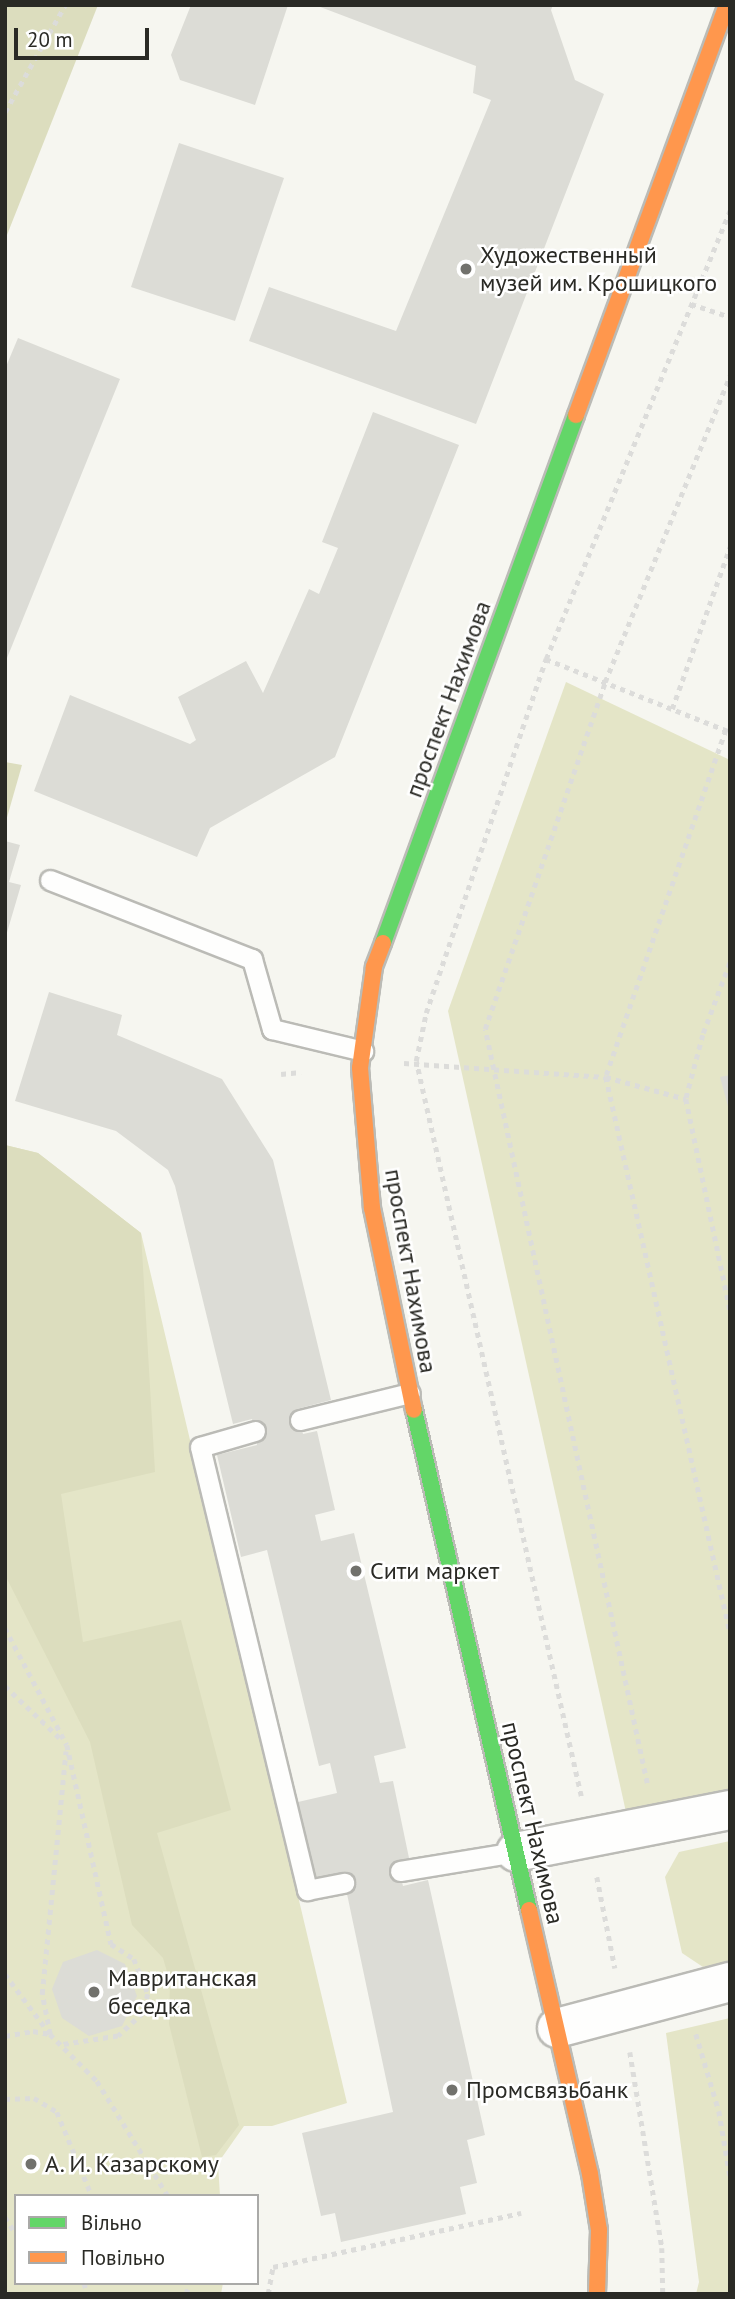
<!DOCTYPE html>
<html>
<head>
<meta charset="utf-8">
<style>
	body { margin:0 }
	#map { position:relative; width:735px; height:2299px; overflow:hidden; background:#f6f6f0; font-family:"PT Sans",sans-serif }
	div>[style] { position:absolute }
	.green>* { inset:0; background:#e4e5c7 }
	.forest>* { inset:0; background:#dcddbe }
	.building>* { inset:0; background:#dcdcd6 }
	.path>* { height:4.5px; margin-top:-2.25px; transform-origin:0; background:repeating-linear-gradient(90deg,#dcdcda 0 5px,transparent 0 10px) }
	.roads { filter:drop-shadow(2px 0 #bbbbb6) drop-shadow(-2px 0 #bbbbb6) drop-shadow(0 2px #bbbbb6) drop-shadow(0 -2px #bbbbb6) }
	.lane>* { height:19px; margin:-9.5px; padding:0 9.5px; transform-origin:9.5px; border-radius:9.5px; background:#fefefd }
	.street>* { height:38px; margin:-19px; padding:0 19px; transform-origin:19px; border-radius:19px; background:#fefefd }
	.fast>* { height:16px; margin:-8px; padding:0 8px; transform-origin:8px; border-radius:8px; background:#63d668 }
	.slow>* { height:16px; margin:-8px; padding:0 8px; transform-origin:8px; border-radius:8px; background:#ff974d }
	.dots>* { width:19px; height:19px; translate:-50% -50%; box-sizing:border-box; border:4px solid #fff; border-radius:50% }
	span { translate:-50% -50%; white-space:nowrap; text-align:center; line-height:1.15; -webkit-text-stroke:5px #fff; paint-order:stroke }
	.poi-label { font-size:24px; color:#2a2a25 }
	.left { translate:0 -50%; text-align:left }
	.street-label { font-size:24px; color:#2a2a25 }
	.frame { position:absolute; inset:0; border:7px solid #2a2a25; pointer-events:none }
	.legend { position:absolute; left:14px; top:2194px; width:245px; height:91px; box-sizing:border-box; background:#fff; border:2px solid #aaaaa8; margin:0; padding:9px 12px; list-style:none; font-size:21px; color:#2a2a25 }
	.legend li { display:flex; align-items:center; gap:14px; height:35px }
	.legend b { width:35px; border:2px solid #aaaaa8 }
	.scale { position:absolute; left:14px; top:28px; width:135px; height:32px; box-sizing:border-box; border:4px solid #2a2a25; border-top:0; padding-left:9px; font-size:21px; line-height:24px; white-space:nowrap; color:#2a2a25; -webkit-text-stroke:5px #fff; paint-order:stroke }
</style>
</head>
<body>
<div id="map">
	<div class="green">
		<i style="clip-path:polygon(566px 682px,730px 760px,730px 1790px,626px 1812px,448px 1011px)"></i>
		<i style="clip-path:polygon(5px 1145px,38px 1153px,141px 1233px,347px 2103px,272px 2126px,244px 2126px,218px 2163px,220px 2196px,16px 2196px,16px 2283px,223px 2283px,221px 2294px,5px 2294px)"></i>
		<i style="clip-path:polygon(730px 1841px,730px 1961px,703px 1967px,682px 1953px,665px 1877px,679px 1852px)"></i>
		<i style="clip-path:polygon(730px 2018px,730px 2294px,696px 2294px,699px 2282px,666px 2033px)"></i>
	</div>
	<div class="forest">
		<i style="clip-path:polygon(5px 5px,98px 5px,5px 240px)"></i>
		<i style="clip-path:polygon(5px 762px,22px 765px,6px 821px,5px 821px)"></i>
		<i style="clip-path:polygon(5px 1145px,38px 1153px,141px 1233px,155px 1472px,61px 1494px,83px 1642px,181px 1620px,231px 1810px,157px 1833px,239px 2125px,216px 2155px,202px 2157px,169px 2024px,170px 1982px,163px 1958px,132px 1925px,90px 1742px,5px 1575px)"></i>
	</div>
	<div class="building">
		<i style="clip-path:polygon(191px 5px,288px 5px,255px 105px,180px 80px,171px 55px)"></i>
		<i style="clip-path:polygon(315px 5px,553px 5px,551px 10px,575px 80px,604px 94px,476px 424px,249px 341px,269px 287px,396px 331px,491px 100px,473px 93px,476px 66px)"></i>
		<i style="clip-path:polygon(179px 143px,284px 178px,235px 321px,131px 287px)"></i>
		<i style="clip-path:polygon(18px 338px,120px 379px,5px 663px,5px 369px)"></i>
		<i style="clip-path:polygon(373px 412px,459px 445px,335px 757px,210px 828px,197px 857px,34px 791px,70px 695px,190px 744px,196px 740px,178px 697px,246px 661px,263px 693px,309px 589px,319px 594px,338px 548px,322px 542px)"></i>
		<i style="clip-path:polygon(5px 841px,20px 845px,9px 882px,21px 885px,6px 936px)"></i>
		<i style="clip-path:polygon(49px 992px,122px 1015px,117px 1035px,222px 1079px,273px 1160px,331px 1400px,297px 1409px,303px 1434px,317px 1431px,335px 1510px,315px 1515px,321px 1541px,354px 1533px,406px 1748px,374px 1756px,380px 1783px,393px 1781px,409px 1858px,397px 1861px,403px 1886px,428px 1880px,485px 2135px,467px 2140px,477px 2183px,460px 2187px,466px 2214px,341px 2242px,335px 2213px,321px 2216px,302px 2133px,393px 2112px,343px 1875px,316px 1881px,298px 1802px,337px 1793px,330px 1763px,319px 1766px,267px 1550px,241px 1557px,217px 1455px,257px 1445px,255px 1431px,252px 1419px,233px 1424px,175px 1186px,168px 1170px,116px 1131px,15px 1101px)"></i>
		<i style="clip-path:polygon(730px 1075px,730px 1110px,729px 1110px,720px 1077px)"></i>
		<i style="clip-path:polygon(97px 1950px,125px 1964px,137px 1996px,122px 2026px,89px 2036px,62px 2018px,52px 1989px,63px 1962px)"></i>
	</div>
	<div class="path">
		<i style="left:5px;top:112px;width:123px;rotate:-60.7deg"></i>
		<i style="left:691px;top:304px;width:41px;rotate:18.4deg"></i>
		<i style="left:546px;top:659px;width:485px;rotate:-67.7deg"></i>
		<i style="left:672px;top:709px;width:172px;rotate:-70.3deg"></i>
		<i style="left:726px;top:730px;width:367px;rotate:109.1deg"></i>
		<i style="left:606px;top:1077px;width:569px;rotate:77.41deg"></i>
		<i style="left:730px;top:963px;width:77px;rotate:110.6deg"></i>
		<i style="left:703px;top:1035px;width:66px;rotate:104.9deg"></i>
		<i style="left:686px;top:1099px;width:216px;rotate:78.2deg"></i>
		<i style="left:404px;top:1063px;width:202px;rotate:4deg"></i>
		<i style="left:606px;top:1077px;width:83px;rotate:15.4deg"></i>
		<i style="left:281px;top:1074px;width:20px;rotate:-6deg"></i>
		<i style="left:5px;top:1628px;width:132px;rotate:62.1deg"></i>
		<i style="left:67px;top:1745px;width:204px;rotate:77.5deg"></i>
		<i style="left:111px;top:1944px;width:27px;rotate:33deg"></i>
		<i style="left:134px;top:1959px;width:38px;rotate:68deg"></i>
		<i style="left:148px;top:1994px;width:20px;rotate:105deg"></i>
		<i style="left:143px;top:2013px;width:34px;rotate:137deg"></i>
		<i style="left:118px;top:2036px;width:59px;rotate:171.2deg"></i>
		<i style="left:5px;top:1686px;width:80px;rotate:43.5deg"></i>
		<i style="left:647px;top:1783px;width:771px;rotate:-102.13deg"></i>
		<i style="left:485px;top:1029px;width:367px;rotate:-70.9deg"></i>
		<i style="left:605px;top:682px;width:331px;rotate:-67.8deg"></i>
		<i style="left:581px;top:1796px;width:753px;rotate:-102.65deg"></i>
		<i style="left:416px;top:1061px;width:49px;rotate:-78.2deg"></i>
		<i style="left:426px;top:1013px;width:374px;rotate:-71.3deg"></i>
		<i style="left:546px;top:659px;width:198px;rotate:21.6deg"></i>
		<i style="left:597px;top:1877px;width:93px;rotate:78.8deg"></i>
		<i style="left:5px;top:1974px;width:75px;rotate:53.1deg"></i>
		<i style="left:50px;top:2034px;width:66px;rotate:45deg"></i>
		<i style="left:97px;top:2081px;width:135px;rotate:58.3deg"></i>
		<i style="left:696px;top:2034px;width:80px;rotate:73.4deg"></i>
		<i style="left:719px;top:2111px;width:66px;rotate:80.4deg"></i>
		<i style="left:5px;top:2036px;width:28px;rotate:-10deg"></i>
		<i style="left:33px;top:2031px;width:17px;rotate:10deg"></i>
		<i style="left:50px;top:2034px;width:41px;rotate:-101.3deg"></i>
		<i style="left:42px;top:1994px;width:244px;rotate:-84.4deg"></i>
		<i style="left:630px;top:2052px;width:199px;rotate:80.7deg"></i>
		<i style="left:662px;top:2248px;width:46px;rotate:88.8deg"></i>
		<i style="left:5px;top:2099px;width:29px;rotate:-2deg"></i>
		<i style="left:34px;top:2098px;width:27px;rotate:31deg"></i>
		<i style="left:57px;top:2112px;width:91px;rotate:67.4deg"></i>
		<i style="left:5px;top:2217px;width:20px;rotate:57deg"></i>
		<i style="left:84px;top:2283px;width:12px;rotate:70deg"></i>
		<i style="left:186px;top:2294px;width:11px;rotate:-75deg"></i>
		<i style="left:268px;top:2294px;width:27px;rotate:-80deg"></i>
		<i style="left:273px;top:2267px;width:254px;rotate:-12.3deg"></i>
	</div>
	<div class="roads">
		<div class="lane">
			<i style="left:50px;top:880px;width:217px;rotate:21.4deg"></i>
			<i style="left:252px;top:959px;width:73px;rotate:74.1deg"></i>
			<i style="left:272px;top:1029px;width:94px;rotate:13.6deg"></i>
			<i style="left:300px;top:1420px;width:113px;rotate:-13.8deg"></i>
			<i style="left:255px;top:1431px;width:57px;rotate:163.8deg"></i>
			<i style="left:200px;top:1447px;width:456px;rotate:76.4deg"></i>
			<i style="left:307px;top:1890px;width:38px;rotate:-11deg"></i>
			<i style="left:400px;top:1871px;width:118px;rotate:-9.3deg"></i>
		</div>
		<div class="street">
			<i style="left:516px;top:1852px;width:218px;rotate:-11.1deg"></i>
			<i style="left:557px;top:2028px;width:179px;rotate:-14.9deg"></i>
		</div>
		<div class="fast">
			<i style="left:383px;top:943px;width:562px;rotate:-69.92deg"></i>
			<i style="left:414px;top:1410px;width:513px;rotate:77.05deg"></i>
		</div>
		<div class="slow">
			<i style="left:576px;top:415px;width:437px;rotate:-69.8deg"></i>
			<i style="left:383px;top:943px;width:26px;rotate:111deg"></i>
			<i style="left:374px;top:967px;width:102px;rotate:97.9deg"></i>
			<i style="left:360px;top:1068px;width:141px;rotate:85.1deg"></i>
			<i style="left:372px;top:1208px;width:206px;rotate:78.3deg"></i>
			<i style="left:529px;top:1910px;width:271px;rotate:77deg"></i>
			<i style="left:590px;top:2174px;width:57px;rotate:80.9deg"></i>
			<i style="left:599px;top:2230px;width:64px;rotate:91.8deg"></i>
		</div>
	</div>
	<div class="dots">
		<i style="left:466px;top:269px;background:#71716c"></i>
		<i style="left:356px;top:1571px;background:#71716c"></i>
		<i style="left:94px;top:1992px;background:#71716c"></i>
		<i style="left:452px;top:2090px;background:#71716c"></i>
		<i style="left:31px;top:2164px;background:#71716c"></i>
	</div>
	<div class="poi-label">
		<span class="left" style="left:480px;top:269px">Художественный<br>музей им. Крошицкого</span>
		<span class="left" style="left:370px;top:1571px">Сити маркет</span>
		<span class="left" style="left:108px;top:1992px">Мавританская<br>беседка</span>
		<span class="left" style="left:466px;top:2090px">Промсвязьбанк</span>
		<span class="left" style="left:45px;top:2164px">А. И. Казарскому</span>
	</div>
	<div class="street-label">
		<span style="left:448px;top:699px;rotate:-70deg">проспект Нахимова</span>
		<span style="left:411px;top:1271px;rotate:80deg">проспект Нахимова</span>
		<span style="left:533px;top:1823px;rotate:77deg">проспект Нахимова</span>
	</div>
	<div class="frame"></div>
	<ul class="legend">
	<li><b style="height:9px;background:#63d668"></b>Вільно</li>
	<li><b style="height:9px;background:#ff974d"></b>Повільно</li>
	</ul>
	<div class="scale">20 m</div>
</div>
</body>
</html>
